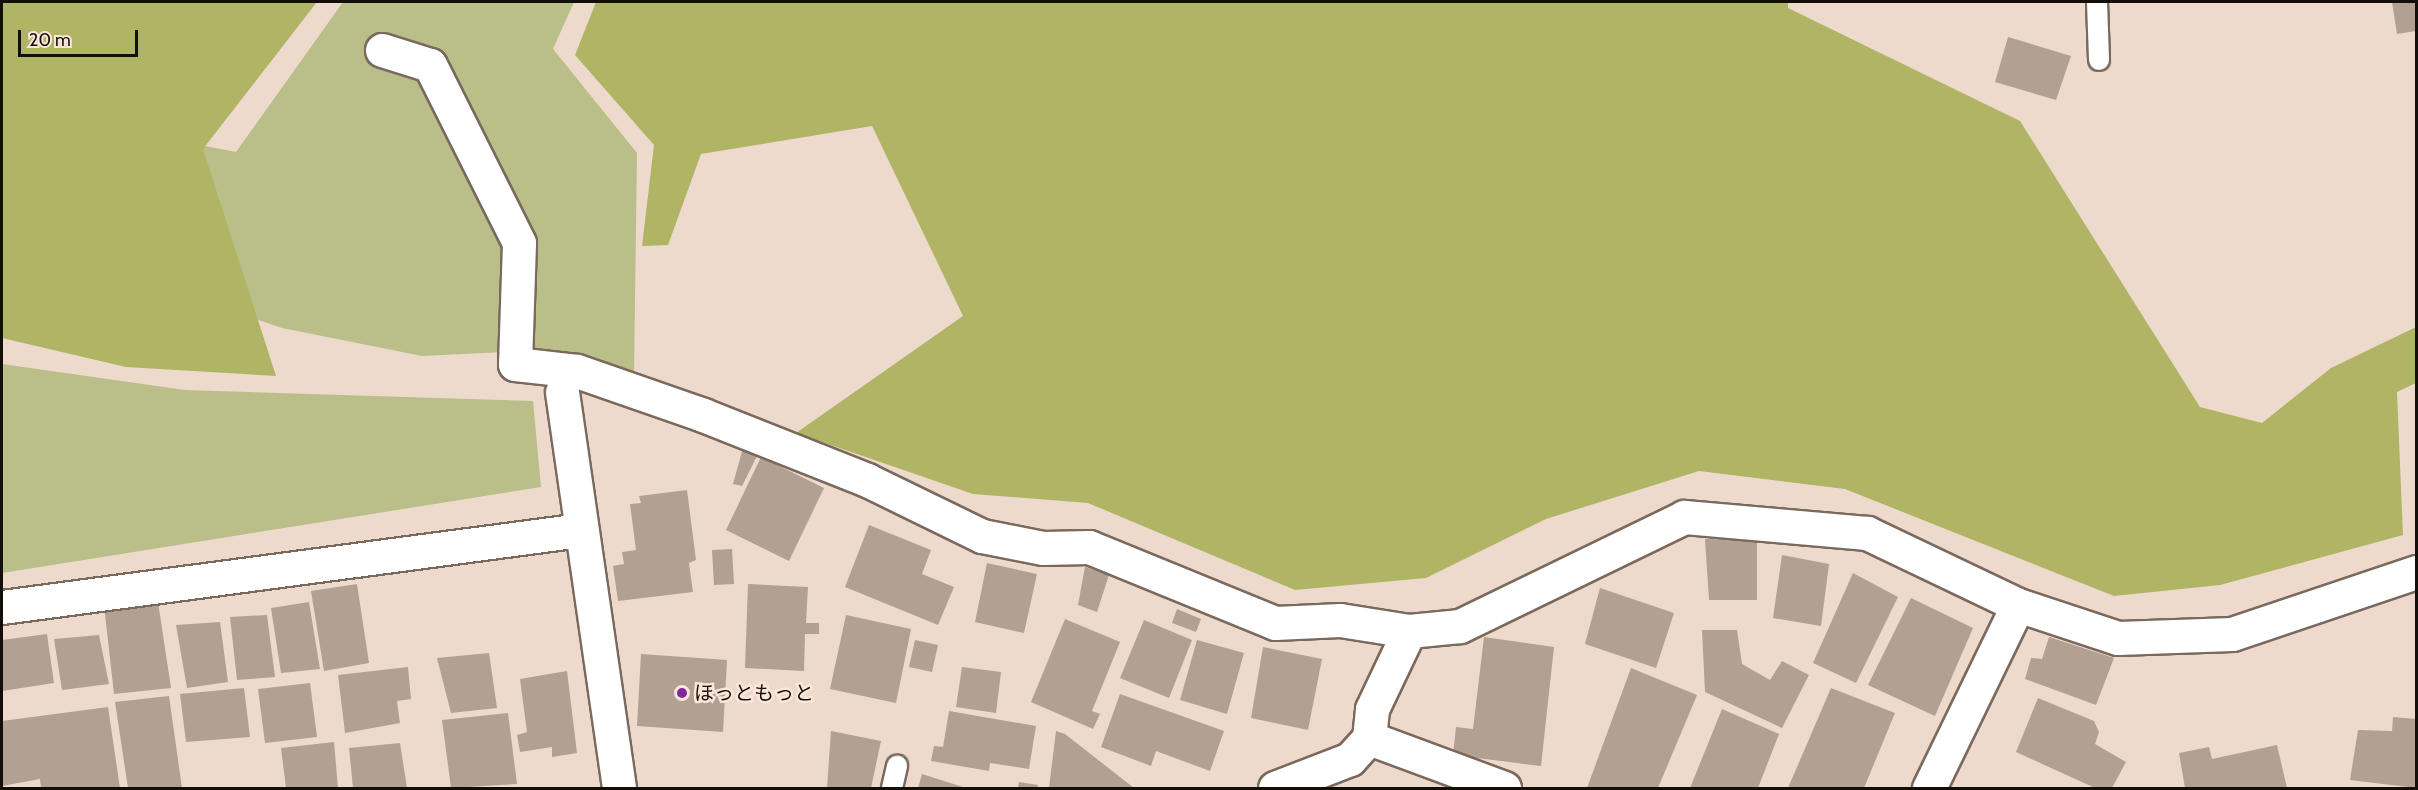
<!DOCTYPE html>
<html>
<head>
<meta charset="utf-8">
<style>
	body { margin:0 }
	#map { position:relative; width:2418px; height:790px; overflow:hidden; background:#eddacc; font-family:Cabin,"Noto Sans JP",sans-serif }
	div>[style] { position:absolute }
	.green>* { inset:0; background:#babe88 }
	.forest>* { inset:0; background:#b0b565 }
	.building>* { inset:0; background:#b2a093 }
	.roads { filter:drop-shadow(2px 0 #7a695d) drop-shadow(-2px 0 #7a695d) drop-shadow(0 2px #7a695d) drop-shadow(0 -2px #7a695d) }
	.lane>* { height:20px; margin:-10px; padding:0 10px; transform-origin:10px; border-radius:10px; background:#fff }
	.street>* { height:33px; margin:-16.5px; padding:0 16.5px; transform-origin:16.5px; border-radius:16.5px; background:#fff }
	.dots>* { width:16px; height:16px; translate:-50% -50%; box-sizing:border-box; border:3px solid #fbe7d9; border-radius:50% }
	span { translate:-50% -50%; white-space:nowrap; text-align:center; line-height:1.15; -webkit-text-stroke:5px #fbe7d9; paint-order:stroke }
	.poi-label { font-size:20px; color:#140e09 }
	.left { translate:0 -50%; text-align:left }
	.frame { position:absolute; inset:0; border:3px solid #140e09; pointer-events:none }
	.scale { position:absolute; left:18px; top:30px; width:120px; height:27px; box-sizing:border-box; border:3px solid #140e09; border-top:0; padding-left:8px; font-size:18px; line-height:21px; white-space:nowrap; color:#140e09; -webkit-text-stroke:4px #fbe7d9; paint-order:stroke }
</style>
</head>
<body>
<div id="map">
	<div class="green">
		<i style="clip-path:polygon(343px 2px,574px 2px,553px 49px,637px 153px,634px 377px,526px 351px,422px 356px,282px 328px,26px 242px,47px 115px,236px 152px)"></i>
		<i style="clip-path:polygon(2px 364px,185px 390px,533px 401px,541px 487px,2px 573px)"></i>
	</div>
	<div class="forest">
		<i style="clip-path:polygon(2px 2px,317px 2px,203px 149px,276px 376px,126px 367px,2px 338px)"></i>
		<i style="clip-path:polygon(596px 2px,1788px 2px,1788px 8px,2020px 121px,2200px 407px,2262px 423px,2331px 368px,2416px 327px,2416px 383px,2397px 392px,2403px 535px,2220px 585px,2114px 596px,1845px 489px,1699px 471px,1546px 519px,1426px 578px,1295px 590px,1088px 503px,973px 494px,796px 433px,963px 316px,872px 126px,701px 154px,668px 245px,642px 246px,654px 145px,575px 55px)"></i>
	</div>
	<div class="building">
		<i style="clip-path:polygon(2392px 2px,2416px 2px,2416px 31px,2397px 34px)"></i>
		<i style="clip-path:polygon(2008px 37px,2071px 56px,2056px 100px,1995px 82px)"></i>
		<i style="clip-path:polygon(743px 448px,757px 456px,742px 486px,733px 484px)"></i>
		<i style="clip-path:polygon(761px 457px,824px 488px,789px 561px,726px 530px)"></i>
		<i style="clip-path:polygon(687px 490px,696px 560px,689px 563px,693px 592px,618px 601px,613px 566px,624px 564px,622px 552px,636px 550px,630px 504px,641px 503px,639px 496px)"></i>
		<i style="clip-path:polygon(869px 525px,931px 550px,922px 574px,954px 587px,938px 625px,845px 587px)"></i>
		<i style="clip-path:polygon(1705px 539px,1757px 540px,1757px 600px,1709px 600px)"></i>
		<i style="clip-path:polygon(732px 549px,734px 584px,714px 585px,712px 550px)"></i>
		<i style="clip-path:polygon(1782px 555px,1829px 564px,1821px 626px,1773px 618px)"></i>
		<i style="clip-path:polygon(987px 563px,1037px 574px,1024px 633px,975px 622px)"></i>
		<i style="clip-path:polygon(1085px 567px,1109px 575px,1097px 612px,1078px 605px)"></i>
		<i style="clip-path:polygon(1853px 573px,1898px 597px,1856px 683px,1813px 663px)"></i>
		<i style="clip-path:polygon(357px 584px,369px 663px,324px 671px,311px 591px)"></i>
		<i style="clip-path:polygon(748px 584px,808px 587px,806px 623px,819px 623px,819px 634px,805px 634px,804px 671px,745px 668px)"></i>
		<i style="clip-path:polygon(1600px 588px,1674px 613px,1656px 668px,1585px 644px)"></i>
		<i style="clip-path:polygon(1911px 598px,1973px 628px,1935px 716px,1868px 685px)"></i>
		<i style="clip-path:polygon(158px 602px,171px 688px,114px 694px,104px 605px)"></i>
		<i style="clip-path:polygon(309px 602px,320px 669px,281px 673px,271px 608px)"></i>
		<i style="clip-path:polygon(1177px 609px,1201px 619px,1196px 632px,1172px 623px)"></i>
		<i style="clip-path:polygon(267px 615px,275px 677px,237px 680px,230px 617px)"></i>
		<i style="clip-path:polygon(846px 615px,911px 629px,896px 703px,830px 689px)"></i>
		<i style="clip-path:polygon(1065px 619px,1120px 642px,1092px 711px,1100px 714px,1093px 729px,1031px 702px)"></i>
		<i style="clip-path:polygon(1144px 620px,1192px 640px,1169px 698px,1120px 678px)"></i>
		<i style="clip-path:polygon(220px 622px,228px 682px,187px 688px,176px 625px)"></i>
		<i style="clip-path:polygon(1702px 630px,1737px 630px,1742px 664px,1770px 680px,1782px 661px,1809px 675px,1782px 728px,1705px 692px)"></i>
		<i style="clip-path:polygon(47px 634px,54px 683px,2px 691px,2px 640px)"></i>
		<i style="clip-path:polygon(99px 635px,109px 684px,62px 690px,54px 639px)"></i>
		<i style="clip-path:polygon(1484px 637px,1554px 647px,1541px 766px,1453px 755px,1456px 727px,1473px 729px)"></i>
		<i style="clip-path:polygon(2049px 637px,2114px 658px,2096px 705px,2025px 679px,2031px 658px,2042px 659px)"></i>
		<i style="clip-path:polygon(915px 640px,938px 645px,932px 672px,909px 667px)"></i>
		<i style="clip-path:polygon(1197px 640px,1244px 653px,1227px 714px,1180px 700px)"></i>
		<i style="clip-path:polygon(1263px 647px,1322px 659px,1308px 730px,1251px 718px)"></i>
		<i style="clip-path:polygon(489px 653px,497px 708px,451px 713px,437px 658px)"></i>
		<i style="clip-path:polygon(641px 654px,727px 660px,723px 732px,637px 726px)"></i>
		<i style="clip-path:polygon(408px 667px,411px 699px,397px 701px,400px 723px,345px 733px,338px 675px)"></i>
		<i style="clip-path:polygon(962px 667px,1001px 672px,996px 713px,956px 707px)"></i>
		<i style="clip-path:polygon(1631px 668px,1697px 695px,1658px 788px,1587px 788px)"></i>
		<i style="clip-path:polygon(567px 671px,577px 753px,552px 757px,552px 747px,520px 752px,517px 735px,527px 732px,520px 679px)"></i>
		<i style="clip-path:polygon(310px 683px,317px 737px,265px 743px,258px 689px)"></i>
		<i style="clip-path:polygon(244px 688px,250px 737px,186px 742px,180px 694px)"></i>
		<i style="clip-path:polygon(1831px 688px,1895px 713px,1864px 788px,1788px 788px)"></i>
		<i style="clip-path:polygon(1120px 694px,1224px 731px,1210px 771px,1156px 751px,1151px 766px,1101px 747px)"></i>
		<i style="clip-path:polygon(169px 696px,182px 788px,128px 788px,115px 702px)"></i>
		<i style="clip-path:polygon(2038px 698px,2094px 721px,2099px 732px,2095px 744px,2126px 762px,2112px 788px,2095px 788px,2016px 752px)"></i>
		<i style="clip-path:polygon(108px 707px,120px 788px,41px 788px,40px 779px,2px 786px,2px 721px)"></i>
		<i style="clip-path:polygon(1722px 709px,1779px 734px,1758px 788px,1690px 788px)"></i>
		<i style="clip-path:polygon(949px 711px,1036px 726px,1029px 769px,990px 763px,989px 771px,931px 761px,934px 746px,943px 747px)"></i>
		<i style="clip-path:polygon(508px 713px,517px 784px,451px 788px,442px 720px)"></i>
		<i style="clip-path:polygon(2393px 717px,2416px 719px,2416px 788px,2350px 780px,2358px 730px,2392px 731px)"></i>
		<i style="clip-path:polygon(831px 731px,881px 741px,871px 788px,827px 788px)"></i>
		<i style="clip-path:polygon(1056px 731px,1065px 734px,1134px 788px,1049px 788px)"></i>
		<i style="clip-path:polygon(334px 742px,338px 788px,286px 788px,281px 748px)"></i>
		<i style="clip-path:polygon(400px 743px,407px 788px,353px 788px,349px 748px)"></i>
		<i style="clip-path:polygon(2277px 745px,2287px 788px,2185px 788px,2179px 753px,2209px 747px,2212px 759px)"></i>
		<i style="clip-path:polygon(922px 774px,966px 788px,918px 788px)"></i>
		<i style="clip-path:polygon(1019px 782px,1038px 785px,1037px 788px,1018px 788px)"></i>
	</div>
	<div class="roads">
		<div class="lane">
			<i style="left:2097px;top:2px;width:58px;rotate:88deg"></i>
			<i style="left:892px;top:788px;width:23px;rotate:-77deg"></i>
		</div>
		<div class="street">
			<i style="left:382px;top:50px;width:50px;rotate:17.4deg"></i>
			<i style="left:430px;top:65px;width:199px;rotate:63.4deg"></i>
			<i style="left:519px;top:243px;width:121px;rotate:91.9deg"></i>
			<i style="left:515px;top:364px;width:62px;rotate:6.4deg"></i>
			<i style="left:577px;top:371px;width:133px;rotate:19.2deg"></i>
			<i style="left:703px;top:415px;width:176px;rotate:21.6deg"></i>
			<i style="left:867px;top:480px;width:128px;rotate:26deg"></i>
			<i style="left:982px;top:536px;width:62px;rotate:11.1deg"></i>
			<i style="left:1043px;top:548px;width:46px;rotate:-1.2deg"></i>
			<i style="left:1089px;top:547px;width:201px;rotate:22.2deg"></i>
			<i style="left:1275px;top:623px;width:65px;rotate:-2.6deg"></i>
			<i style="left:1340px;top:620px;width:70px;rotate:9.1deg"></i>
			<i style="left:562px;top:392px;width:400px;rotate:81.8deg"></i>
			<i style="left:2px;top:607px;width:584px;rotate:-7.58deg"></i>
			<i style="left:1369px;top:738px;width:144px;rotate:20.3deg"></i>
			<i style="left:1275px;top:788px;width:80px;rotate:-21.1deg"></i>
			<i style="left:1350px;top:759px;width:28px;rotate:-48deg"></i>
			<i style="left:1369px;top:738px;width:29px;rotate:-84deg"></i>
			<i style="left:1372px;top:709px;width:86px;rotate:-64.6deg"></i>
			<i style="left:1409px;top:631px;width:51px;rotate:-5.6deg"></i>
			<i style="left:1460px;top:626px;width:249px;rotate:-25.9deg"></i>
			<i style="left:1684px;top:517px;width:184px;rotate:5deg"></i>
			<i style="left:1867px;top:533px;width:167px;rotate:25.5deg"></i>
			<i style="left:2018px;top:605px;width:105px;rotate:18.3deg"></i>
			<i style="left:2118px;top:638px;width:114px;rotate:-2deg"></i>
			<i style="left:2232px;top:634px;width:194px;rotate:-18.6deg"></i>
			<i style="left:1929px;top:788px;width:203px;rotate:-64.1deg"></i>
		</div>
	</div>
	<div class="dots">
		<i style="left:682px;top:693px;background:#7e2a9a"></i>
	</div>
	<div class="poi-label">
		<span class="left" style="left:694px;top:693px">ほっともっと</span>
	</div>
	<div class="frame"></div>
	<div class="scale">20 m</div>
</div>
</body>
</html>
